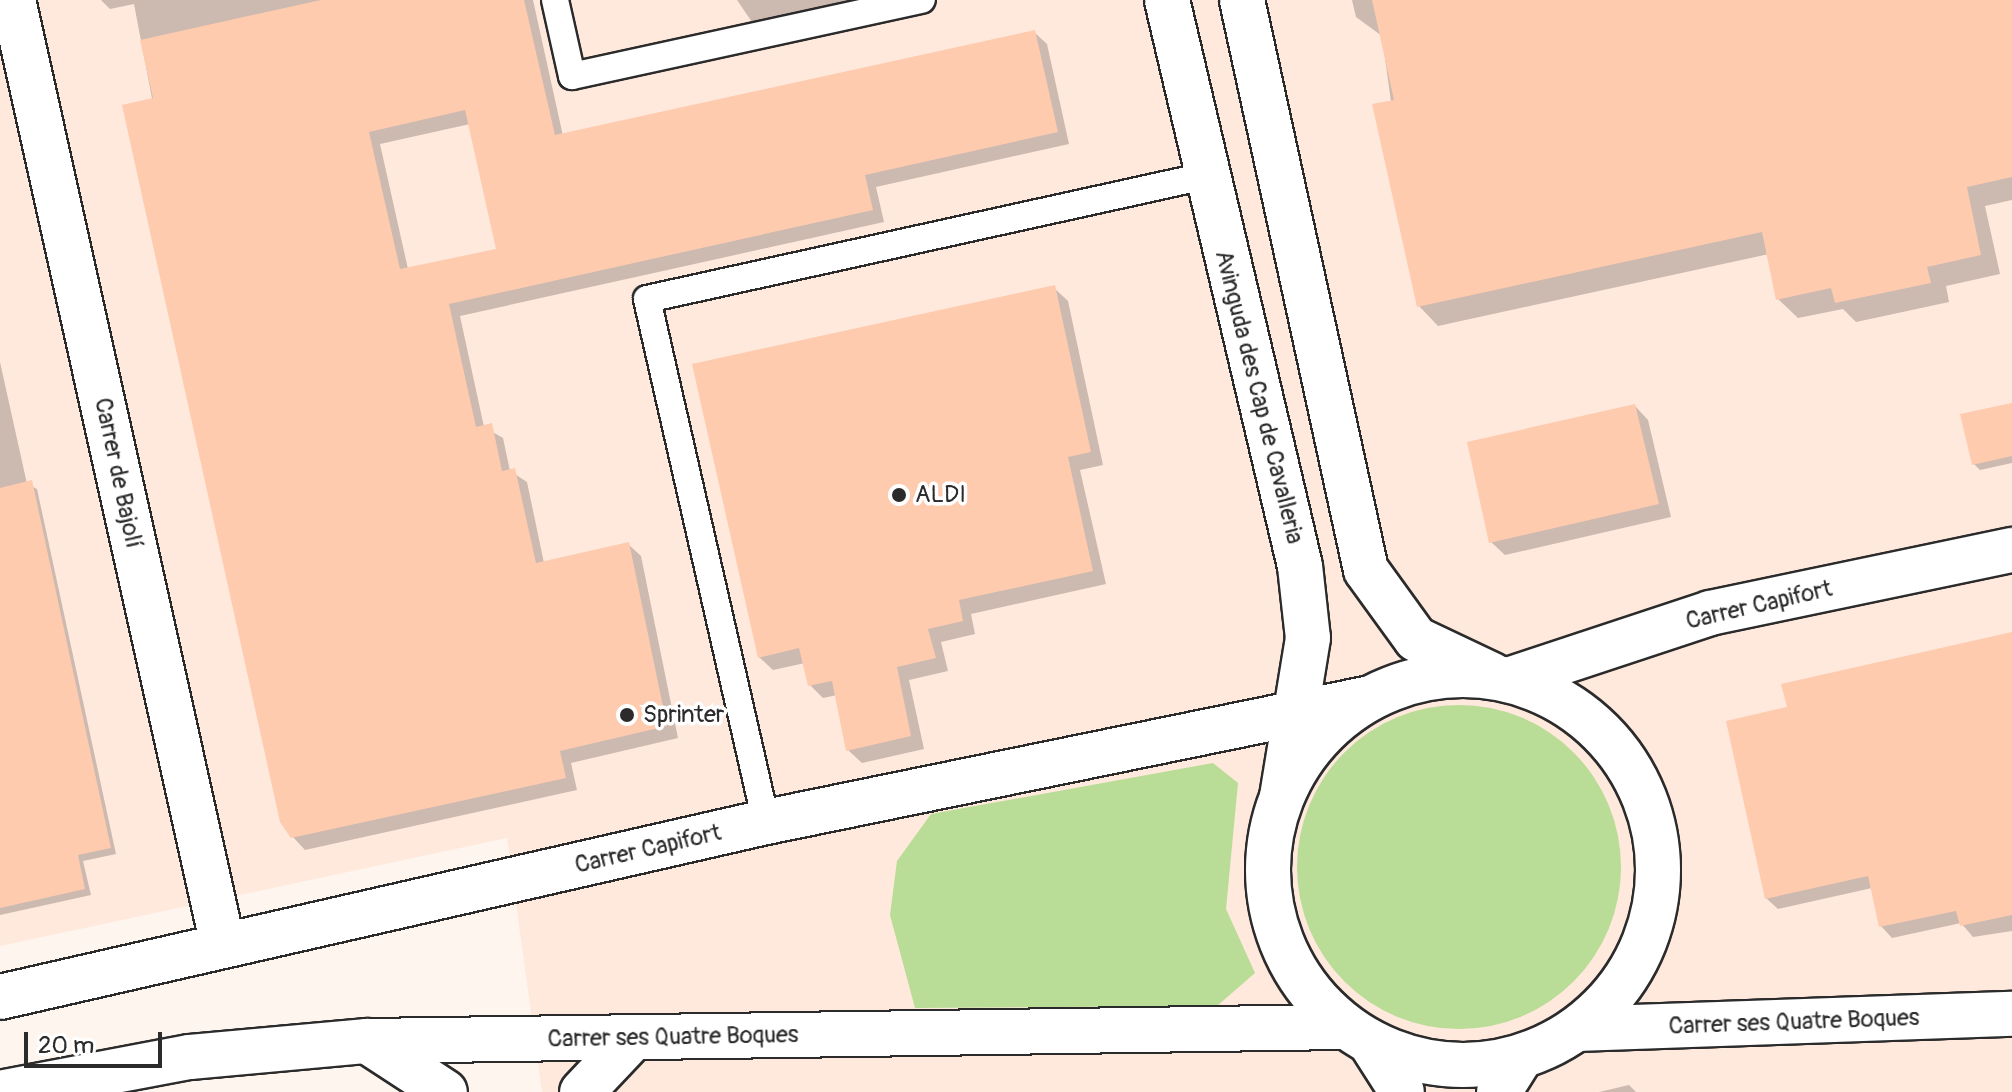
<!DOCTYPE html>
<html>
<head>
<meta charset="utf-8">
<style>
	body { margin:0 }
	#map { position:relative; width:2012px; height:1092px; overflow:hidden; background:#fff5ef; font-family:Pangolin,sans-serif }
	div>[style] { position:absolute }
	.built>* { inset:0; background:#ffe8dc }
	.green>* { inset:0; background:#b9dc96 }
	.round { border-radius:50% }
	.shadow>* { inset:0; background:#0003 }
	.building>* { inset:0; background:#fecbae }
	.roads { filter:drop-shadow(2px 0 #2b2b2b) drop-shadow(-2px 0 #2b2b2b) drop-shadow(0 2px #2b2b2b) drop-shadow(0 -2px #2b2b2b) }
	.lane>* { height:26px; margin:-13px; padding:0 13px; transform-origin:13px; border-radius:13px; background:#fff }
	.street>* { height:44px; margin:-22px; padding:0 22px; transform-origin:22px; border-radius:22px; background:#fff }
	.secondary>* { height:44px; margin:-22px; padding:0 22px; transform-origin:22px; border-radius:22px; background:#fff }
	.primary>* { height:44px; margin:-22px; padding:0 22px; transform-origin:22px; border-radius:22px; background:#fff }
	.primary>.ring { margin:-22px; padding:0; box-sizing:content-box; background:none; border:44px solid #fff; border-radius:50% }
	.dots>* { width:22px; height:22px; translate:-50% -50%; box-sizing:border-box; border:4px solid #fff; border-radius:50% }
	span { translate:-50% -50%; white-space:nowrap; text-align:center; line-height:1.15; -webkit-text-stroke:7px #fff; paint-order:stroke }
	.street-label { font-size:24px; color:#2b2b2b }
	.poi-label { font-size:24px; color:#2b2b2b }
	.left { translate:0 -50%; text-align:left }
	.scale { position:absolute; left:24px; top:1032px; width:138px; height:36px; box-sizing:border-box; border:4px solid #2b2b2b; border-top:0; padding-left:10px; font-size:24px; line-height:28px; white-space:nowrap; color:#2b2b2b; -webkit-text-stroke:6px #fff; paint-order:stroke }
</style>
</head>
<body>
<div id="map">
	<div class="built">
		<i style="clip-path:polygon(0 0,2012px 0,2012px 1092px,542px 1092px,507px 838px,0 946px)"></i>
	</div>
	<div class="green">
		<i class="round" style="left:1297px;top:705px;width:324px;height:324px"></i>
		<i style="clip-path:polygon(1213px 763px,1238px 783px,1226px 909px,1255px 973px,1217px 1006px,915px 1008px,890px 915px,897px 861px,931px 814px)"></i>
	</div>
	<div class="shadow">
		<i style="clip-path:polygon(evenodd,101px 0,533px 0,563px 136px,1034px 32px,1047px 44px,1069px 144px,876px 187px,884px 222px,460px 316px,484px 427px,503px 438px,510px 471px,527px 482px,544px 563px,628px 544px,641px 556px,678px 738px,571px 763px,577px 790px,305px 850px,293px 837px,134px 4px,110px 9px,101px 0,470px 124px,498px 251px,408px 269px,380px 144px,470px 124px)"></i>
		<i style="clip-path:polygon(737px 0,867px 0,754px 25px)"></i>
		<i style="clip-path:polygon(1352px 0,2012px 0,2012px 200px,1985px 206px,2000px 274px,1946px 286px,1949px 302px,1856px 322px,1843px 309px,1798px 318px,1778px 299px,1769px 254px,1438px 326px,1419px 306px,1382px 36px,1356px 17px)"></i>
		<i style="clip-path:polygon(1054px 288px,1068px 301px,1103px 465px,1080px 470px,1106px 584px,971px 614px,975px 634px,941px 642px,948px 671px,909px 680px,924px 749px,862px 763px,848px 750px,837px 695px,823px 698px,810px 685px,805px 663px,773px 670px,759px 657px)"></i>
		<i style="clip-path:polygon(0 362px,27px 484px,37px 489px,116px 854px,83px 861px,91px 895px,0 915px)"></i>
		<i style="clip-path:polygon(2012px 405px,2012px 463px,1980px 470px,1974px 464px)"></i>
		<i style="clip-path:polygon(1635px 406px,1648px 420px,1671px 517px,1505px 555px,1491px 542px)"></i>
		<i style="clip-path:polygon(2012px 634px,2012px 931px,1973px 937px,1961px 923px,1892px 938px,1881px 926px,1872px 888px,1778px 909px,1766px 898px,1789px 709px)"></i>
		<i style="clip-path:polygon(1629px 1085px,1636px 1092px,1599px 1092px)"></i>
	</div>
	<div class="building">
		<i style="clip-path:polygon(evenodd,321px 0,524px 0,555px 135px,1035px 30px,1058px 132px,865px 175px,873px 210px,449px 304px,476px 427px,492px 423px,502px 471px,515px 468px,536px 563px,629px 542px,667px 726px,560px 751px,566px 778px,291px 838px,280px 822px,122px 105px,153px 98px,140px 40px,321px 0,465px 110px,496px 249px,400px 269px,369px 132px,465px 110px)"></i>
		<i style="clip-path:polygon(1372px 0,2012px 0,2012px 177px,1967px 187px,1981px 255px,1927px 267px,1931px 283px,1835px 303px,1831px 288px,1776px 300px,1762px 232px,1417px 307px,1372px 104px,1394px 100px)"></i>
		<i style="clip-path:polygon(1055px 285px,1091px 452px,1068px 457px,1093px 571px,959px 600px,963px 621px,928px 629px,936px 658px,897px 667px,911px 736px,846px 751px,832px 681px,808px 686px,799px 648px,758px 658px,692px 364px)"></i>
		<i style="clip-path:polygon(2012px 403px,2012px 456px,1972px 465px,1960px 414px)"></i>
		<i style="clip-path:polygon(1635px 404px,1659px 504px,1489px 543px,1467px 442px)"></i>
		<i style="clip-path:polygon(32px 480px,111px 848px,78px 855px,85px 889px,0 908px,0 488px)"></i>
		<i style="clip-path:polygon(2012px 632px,2012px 915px,1960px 926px,1956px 911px,1879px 927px,1868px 876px,1765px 899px,1726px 721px,1787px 707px,1781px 684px)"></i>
	</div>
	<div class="roads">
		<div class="lane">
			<i style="left:555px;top:0;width:78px;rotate:77.4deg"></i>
			<i style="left:572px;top:76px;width:358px;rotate:-12.3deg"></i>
			<i style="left:766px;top:822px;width:536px;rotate:-102.82deg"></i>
			<i style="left:647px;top:299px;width:571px;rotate:-12.43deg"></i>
		</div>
		<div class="street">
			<i style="left:13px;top:0;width:969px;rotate:77.48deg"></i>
			<i style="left:367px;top:1041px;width:93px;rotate:33.2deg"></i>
			<i style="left:582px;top:1092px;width:74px;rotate:-46.6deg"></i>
		</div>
		<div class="secondary">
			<i style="left:1167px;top:0;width:581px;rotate:76.78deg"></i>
			<i style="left:1300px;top:566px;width:72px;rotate:83.7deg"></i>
			<i style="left:1308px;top:638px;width:160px;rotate:99.3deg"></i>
			<i style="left:1242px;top:0;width:583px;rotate:77.73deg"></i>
			<i style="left:1366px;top:570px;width:85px;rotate:54.1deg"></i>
			<i style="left:1416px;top:639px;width:84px;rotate:25.3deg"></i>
			<i style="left:1370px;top:1042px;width:59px;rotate:57.4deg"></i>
			<i style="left:1499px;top:1092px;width:41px;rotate:-57.8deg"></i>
		</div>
		<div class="primary">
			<i class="ring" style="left:1268px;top:675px;width:346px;height:346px"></i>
			<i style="left:1511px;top:679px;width:210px;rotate:-18.3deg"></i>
			<i style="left:1710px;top:613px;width:309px;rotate:-11.8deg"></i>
			<i style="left:0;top:997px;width:786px;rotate:-12.87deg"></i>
			<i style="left:766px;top:822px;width:612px;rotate:-11.59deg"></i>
			<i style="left:1577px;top:1029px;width:435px;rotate:-2deg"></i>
			<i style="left:4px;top:1092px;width:189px;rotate:-10.7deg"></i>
			<i style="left:190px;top:1057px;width:178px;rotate:-5.2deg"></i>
			<i style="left:367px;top:1041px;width:979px;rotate:-0.82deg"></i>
		</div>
	</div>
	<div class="dots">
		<i style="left:899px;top:495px;background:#2b2b2b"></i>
		<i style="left:627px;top:715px;background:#2b2b2b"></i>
	</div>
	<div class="street-label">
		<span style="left:1259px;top:397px;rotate:76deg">Avinguda des Cap de Cavalleria</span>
		<span style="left:118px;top:473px;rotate:78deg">Carrer de Bajolí</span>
		<span style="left:1759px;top:605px;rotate:-13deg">Carrer Capifort</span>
		<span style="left:648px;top:849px;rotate:-13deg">Carrer Capifort</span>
		<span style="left:1794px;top:1022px;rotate:-2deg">Carrer ses Quatre Boques</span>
		<span style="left:673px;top:1037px;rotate:-1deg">Carrer ses Quatre Boques</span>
	</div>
	<div class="poi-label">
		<span class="left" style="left:915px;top:495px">ALDI</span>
		<span class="left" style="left:643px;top:715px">Sprinter</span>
	</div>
	<div class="scale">20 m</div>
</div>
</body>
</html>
